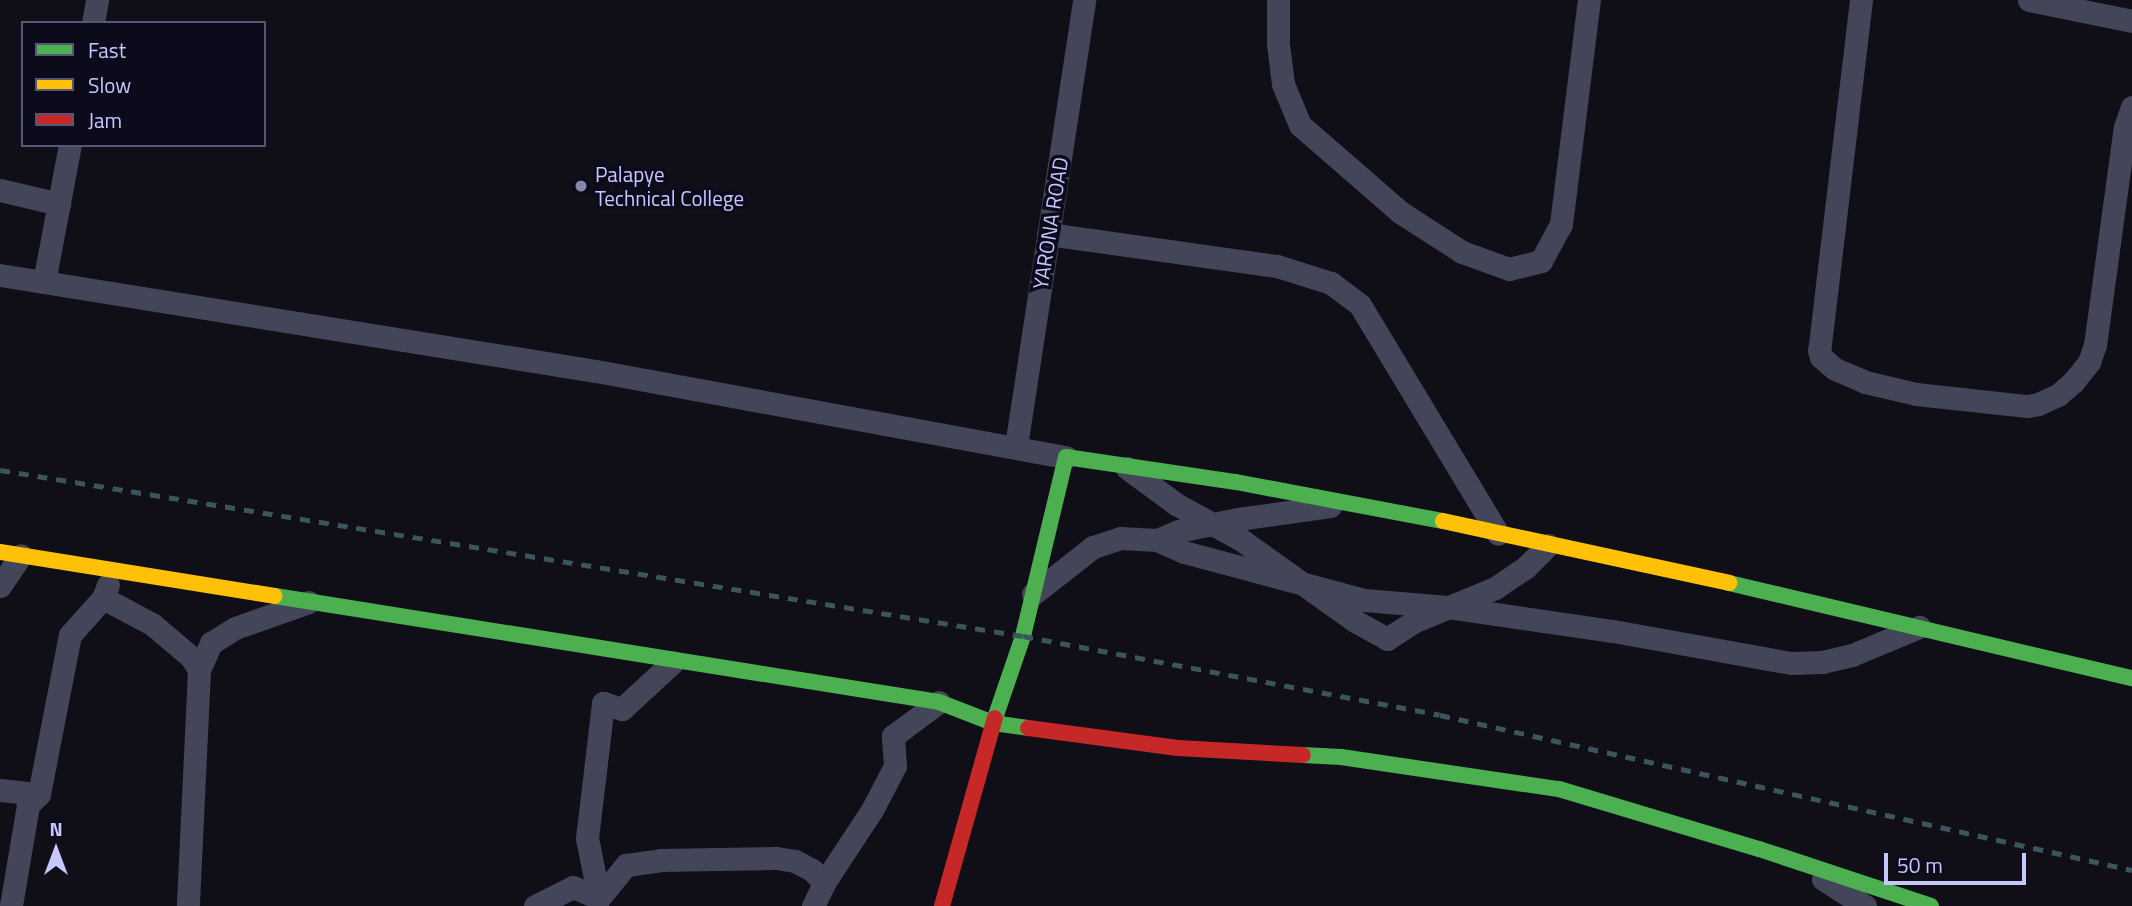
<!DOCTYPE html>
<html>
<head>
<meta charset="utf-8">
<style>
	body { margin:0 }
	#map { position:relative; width:2132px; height:906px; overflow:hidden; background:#100f18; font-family:"Titillium Web",sans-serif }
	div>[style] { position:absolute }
	.street>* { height:23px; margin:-11.5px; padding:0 11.5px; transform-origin:11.5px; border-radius:11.5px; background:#434559 }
	.fast>* { height:16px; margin:-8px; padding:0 8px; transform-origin:8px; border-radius:8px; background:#4caf50 }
	.slow>* { height:16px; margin:-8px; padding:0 8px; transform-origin:8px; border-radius:8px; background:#ffc107 }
	.jam>* { height:16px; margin:-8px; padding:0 8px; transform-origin:8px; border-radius:8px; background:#c62828 }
	.rail>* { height:5px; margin-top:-2.5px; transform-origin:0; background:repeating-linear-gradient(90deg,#3b555f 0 10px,transparent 0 19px) }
	.dots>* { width:19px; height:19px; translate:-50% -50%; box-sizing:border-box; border:4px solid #0c0b1c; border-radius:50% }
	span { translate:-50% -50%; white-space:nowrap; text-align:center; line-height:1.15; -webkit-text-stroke:7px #0c0b1c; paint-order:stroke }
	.poi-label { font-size:21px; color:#c6c7ff }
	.left { translate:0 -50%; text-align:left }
	.street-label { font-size:21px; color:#c6c7ff }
	.legend { position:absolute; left:21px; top:21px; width:245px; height:126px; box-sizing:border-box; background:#0c0b1c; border:2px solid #565677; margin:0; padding:9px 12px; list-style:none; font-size:21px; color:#c6c7ff }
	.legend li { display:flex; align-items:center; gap:14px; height:35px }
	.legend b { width:35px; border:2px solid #565677 }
	.north { position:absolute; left:21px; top:815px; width:70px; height:70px; -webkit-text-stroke:5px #0c0b1c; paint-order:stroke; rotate:0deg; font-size:19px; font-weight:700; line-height:28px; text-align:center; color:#c6c7ff }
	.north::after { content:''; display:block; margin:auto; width:24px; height:32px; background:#c6c7ff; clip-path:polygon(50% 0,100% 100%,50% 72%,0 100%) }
	.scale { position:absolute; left:1884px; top:853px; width:142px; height:32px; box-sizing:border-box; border:4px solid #c6c7ff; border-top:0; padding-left:9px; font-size:21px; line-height:24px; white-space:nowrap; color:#c6c7ff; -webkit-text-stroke:5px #0c0b1c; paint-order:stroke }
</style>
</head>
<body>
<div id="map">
	<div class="street">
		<i style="left:1278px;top:0;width:44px;rotate:90deg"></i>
		<i style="left:1278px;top:44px;width:40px;rotate:82.9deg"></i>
		<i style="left:1283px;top:84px;width:44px;rotate:67.5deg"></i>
		<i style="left:1300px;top:125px;width:133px;rotate:41deg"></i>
		<i style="left:1400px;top:212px;width:74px;rotate:32.8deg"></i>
		<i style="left:1462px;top:252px;width:50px;rotate:19.9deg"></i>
		<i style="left:1509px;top:269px;width:33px;rotate:-14deg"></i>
		<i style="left:1541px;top:261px;width:42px;rotate:-61.6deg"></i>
		<i style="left:1561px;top:224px;width:226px;rotate:-82.9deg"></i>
		<i style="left:1861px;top:0;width:353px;rotate:96.8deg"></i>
		<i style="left:1819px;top:350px;width:7px;rotate:74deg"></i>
		<i style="left:1821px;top:357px;width:18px;rotate:41deg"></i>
		<i style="left:1835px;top:369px;width:33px;rotate:23deg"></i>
		<i style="left:1865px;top:382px;width:52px;rotate:13.2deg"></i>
		<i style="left:1916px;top:394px;width:112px;rotate:6.2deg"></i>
		<i style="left:2027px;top:406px;width:11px;rotate:-10deg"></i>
		<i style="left:2038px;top:404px;width:22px;rotate:-24deg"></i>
		<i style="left:2058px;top:395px;width:20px;rotate:-41deg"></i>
		<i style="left:2073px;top:382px;width:26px;rotate:-51deg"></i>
		<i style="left:2089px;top:362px;width:18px;rotate:-71deg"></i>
		<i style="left:2095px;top:345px;width:220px;rotate:-82.2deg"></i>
		<i style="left:2125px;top:127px;width:21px;rotate:-71deg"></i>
		<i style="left:2029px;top:0;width:105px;rotate:11.5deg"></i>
		<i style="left:93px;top:23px;width:23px;rotate:-80deg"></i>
		<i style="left:0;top:190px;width:61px;rotate:13.3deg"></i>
		<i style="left:1048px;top:234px;width:231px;rotate:8deg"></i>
		<i style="left:1277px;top:266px;width:57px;rotate:17.5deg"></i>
		<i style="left:1331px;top:283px;width:36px;rotate:37deg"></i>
		<i style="left:1360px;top:305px;width:267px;rotate:58.9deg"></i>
		<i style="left:0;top:275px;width:604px;rotate:9.15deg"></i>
		<i style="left:596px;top:371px;width:478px;rotate:10.4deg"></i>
		<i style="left:44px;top:282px;width:139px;rotate:-79.3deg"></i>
		<i style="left:1016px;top:446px;width:451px;rotate:-81.3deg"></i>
		<i style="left:1127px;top:468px;width:61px;rotate:36.3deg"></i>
		<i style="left:1176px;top:504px;width:73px;rotate:28.7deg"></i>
		<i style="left:1240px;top:539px;width:141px;rotate:35.5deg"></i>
		<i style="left:1355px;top:621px;width:37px;rotate:29deg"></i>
		<i style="left:1387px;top:639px;width:33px;rotate:-33deg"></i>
		<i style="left:1415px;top:621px;width:87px;rotate:-22.4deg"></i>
		<i style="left:1495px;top:588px;width:37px;rotate:-34deg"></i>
		<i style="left:1526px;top:567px;width:31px;rotate:-45deg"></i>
		<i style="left:1157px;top:540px;width:23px;rotate:-23deg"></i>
		<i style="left:1178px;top:531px;width:61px;rotate:-11.3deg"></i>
		<i style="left:1238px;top:519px;width:93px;rotate:-8deg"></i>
		<i style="left:0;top:586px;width:37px;rotate:-56deg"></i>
		<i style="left:1033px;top:594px;width:76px;rotate:-38.1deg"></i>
		<i style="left:1093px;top:547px;width:28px;rotate:-18deg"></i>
		<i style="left:1120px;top:538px;width:37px;rotate:3deg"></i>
		<i style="left:1157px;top:540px;width:30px;rotate:24deg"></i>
		<i style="left:1184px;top:552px;width:186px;rotate:14.9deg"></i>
		<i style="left:1364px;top:600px;width:84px;rotate:4.8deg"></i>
		<i style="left:1448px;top:607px;width:167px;rotate:8.3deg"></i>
		<i style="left:1613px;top:631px;width:181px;rotate:10.2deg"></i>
		<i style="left:1791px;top:663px;width:31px;rotate:-2deg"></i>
		<i style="left:1822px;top:662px;width:31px;rotate:-13deg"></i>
		<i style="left:1852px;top:655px;width:73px;rotate:-22.7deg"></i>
		<i style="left:103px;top:598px;width:55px;rotate:28deg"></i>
		<i style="left:152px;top:624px;width:51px;rotate:40.2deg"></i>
		<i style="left:191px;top:657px;width:15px;rotate:58deg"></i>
		<i style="left:199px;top:670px;width:236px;rotate:92.7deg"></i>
		<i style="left:199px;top:670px;width:30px;rotate:-66deg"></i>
		<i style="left:211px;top:643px;width:28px;rotate:-32deg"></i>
		<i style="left:235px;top:628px;width:78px;rotate:-19.4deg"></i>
		<i style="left:0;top:790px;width:39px;rotate:6deg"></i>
		<i style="left:39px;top:794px;width:16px;rotate:135deg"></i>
		<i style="left:28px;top:805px;width:102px;rotate:99.6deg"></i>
		<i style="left:39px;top:794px;width:162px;rotate:-79deg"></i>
		<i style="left:70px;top:635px;width:50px;rotate:-48.3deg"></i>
		<i style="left:103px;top:598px;width:14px;rotate:-69deg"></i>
		<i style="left:1823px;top:879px;width:50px;rotate:32.7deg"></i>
		<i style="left:599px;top:898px;width:61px;rotate:-101.3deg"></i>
		<i style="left:587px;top:838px;width:136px;rotate:-83.2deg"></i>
		<i style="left:603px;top:703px;width:20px;rotate:18deg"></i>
		<i style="left:622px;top:709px;width:69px;rotate:-42.7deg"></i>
		<i style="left:535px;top:906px;width:42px;rotate:-26.6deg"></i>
		<i style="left:573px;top:887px;width:28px;rotate:23deg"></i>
		<i style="left:599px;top:898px;width:43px;rotate:-50.7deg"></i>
		<i style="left:626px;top:865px;width:34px;rotate:-8deg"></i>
		<i style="left:660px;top:860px;width:116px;rotate:-1deg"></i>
		<i style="left:776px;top:858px;width:19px;rotate:9deg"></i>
		<i style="left:795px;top:861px;width:19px;rotate:28deg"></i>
		<i style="left:812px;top:870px;width:18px;rotate:47deg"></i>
		<i style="left:813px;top:906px;width:25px;rotate:-64deg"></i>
		<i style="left:824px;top:883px;width:87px;rotate:-56.7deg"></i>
		<i style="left:872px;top:810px;width:50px;rotate:-62.4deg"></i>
		<i style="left:895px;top:766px;width:30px;rotate:-94deg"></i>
		<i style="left:893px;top:736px;width:57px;rotate:-36.5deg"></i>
	</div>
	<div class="fast">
		<i style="left:1729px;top:583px;width:414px;rotate:13.3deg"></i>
		<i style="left:275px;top:596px;width:672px;rotate:9.07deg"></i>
		<i style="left:939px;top:702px;width:58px;rotate:21.3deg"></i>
		<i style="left:993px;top:723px;width:35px;rotate:8deg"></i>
		<i style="left:995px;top:718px;width:87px;rotate:-71.1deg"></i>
		<i style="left:1023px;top:636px;width:184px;rotate:-76.5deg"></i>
		<i style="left:1066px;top:457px;width:172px;rotate:8.4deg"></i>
		<i style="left:1236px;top:482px;width:211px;rotate:10.7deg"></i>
		<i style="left:1303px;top:755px;width:38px;rotate:3deg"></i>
		<i style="left:1341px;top:757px;width:220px;rotate:8.4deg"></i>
		<i style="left:1559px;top:789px;width:209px;rotate:16.7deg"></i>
		<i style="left:1759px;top:849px;width:181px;rotate:18.3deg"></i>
	</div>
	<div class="slow">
		<i style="left:1443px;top:521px;width:293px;rotate:12.2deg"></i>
		<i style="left:0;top:552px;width:278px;rotate:9.1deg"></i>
	</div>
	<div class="jam">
		<i style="left:1028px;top:728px;width:151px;rotate:7.6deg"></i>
		<i style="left:1178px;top:748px;width:125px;rotate:3.2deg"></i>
		<i style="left:942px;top:906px;width:195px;rotate:-74.3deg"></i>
	</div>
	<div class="rail">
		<i style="left:0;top:470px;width:1036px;rotate:9.22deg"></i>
		<i style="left:1023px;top:636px;width:424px;rotate:10.7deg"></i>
		<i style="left:1440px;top:715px;width:709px;rotate:12.63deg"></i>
	</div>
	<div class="dots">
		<i style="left:581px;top:186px;background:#8687ae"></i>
	</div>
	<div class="poi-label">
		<span class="left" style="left:595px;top:186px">Palapye<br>Technical College</span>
	</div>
	<div class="street-label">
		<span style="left:1050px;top:223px;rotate:-81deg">YARONA ROAD</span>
	</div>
	<ul class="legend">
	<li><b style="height:9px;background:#4caf50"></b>Fast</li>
	<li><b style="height:9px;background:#ffc107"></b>Slow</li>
	<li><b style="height:9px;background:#c62828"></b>Jam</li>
	</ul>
	<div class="north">N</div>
	<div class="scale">50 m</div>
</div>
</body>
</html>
